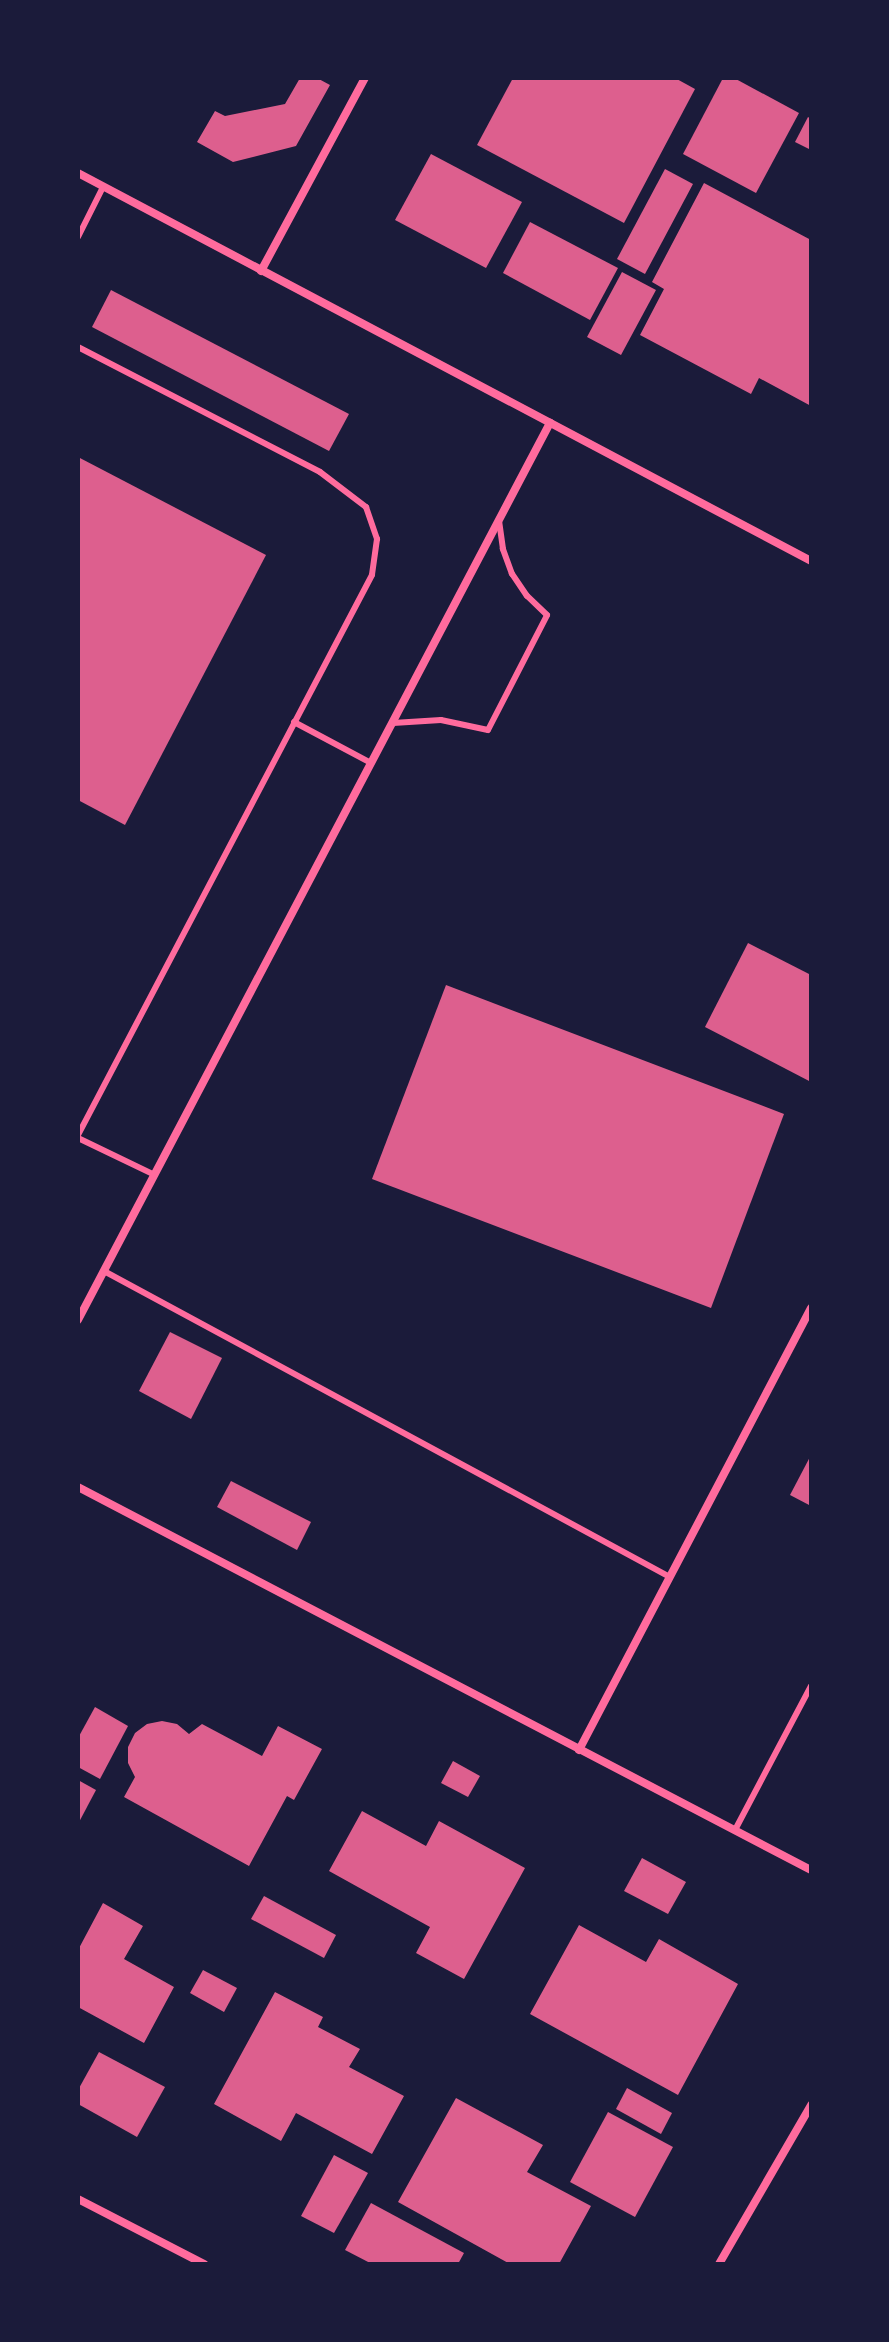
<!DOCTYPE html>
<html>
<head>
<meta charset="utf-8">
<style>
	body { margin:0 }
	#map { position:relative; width:889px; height:2342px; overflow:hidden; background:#1b1b3a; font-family:Rubik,sans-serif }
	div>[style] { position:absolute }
	.building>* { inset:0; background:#dd5f8e }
	.service>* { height:6px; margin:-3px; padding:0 3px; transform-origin:3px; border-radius:3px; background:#ff6b9d }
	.minor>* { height:8px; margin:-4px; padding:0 4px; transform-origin:4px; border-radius:4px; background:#ff6b9d }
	span { translate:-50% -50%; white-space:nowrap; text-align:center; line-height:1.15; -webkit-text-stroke:7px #1b1b3a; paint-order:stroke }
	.frame { position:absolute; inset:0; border:80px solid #1b1b3a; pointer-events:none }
</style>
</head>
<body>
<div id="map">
	<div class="building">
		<i style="clip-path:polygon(300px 78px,317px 78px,330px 85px,296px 146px,233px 162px,197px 142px,215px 111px,225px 116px,285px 104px)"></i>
		<i style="clip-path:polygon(513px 78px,675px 78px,695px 89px,624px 223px,477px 145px)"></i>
		<i style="clip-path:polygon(723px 78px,734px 78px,799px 113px,756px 193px,683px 154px)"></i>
		<i style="clip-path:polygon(808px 117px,811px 119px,811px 150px,795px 142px)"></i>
		<i style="clip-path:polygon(431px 154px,522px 202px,486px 268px,395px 220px)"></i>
		<i style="clip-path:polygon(665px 169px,693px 184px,645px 274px,617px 259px)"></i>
		<i style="clip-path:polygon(704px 183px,811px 240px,811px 406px,759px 378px,751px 394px,640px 335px,664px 289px,652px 282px)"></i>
		<i style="clip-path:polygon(530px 222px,618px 268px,590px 320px,503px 273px)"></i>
		<i style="clip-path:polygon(622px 272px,656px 290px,621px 355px,587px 337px)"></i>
		<i style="clip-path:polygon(111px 290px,349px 414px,329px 451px,92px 327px)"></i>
		<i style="clip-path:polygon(78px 457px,266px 555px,125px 825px,78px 800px)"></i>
		<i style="clip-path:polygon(748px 943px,811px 975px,811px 1082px,705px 1027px)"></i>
		<i style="clip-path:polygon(446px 985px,784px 1114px,711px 1308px,372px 1179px)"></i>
		<i style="clip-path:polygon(170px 1332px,222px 1358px,191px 1419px,139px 1391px)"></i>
		<i style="clip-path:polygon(811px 1455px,811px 1506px,790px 1495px)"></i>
		<i style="clip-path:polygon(231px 1481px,311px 1522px,297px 1550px,217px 1507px)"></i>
		<i style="clip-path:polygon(95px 1707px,128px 1726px,100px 1779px,78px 1767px,78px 1738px)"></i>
		<i style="clip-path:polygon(162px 1721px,177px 1724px,189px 1734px,202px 1724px,262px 1756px,278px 1726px,322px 1749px,294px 1800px,287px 1796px,249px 1866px,124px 1797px,135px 1777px,128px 1763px,128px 1747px,135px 1733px,147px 1724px)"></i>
		<i style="clip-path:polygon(453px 1761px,480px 1776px,468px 1797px,441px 1783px)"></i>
		<i style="clip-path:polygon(78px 1780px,96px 1790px,78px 1824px)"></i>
		<i style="clip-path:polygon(362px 1811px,426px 1846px,439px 1821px,525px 1868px,464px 1979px,416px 1953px,430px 1927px,329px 1871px)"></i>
		<i style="clip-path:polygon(642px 1858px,686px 1882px,668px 1914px,624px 1891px)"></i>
		<i style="clip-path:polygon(264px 1896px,336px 1935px,324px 1958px,251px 1919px)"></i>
		<i style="clip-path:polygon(103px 1903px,143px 1926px,124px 1959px,174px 1987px,144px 2043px,78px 2007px,78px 1950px)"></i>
		<i style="clip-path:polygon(579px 1925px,646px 1962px,659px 1939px,738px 1984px,678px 2095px,530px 2014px)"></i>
		<i style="clip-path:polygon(203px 1970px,237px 1988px,224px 2012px,190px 1993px)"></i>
		<i style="clip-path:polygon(275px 1992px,323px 2017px,318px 2027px,360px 2049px,349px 2067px,404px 2096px,372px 2154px,296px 2113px,281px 2141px,214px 2104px)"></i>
		<i style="clip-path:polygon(99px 2052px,165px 2087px,137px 2137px,78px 2104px,78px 2090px)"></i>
		<i style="clip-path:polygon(627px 2088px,672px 2113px,661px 2134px,616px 2109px)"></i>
		<i style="clip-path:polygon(456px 2098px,543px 2145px,527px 2172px,591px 2206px,559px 2264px,510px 2264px,398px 2202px)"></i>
		<i style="clip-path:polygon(608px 2112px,673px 2147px,635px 2217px,570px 2182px)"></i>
		<i style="clip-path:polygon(334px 2155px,368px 2173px,334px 2233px,301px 2216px)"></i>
		<i style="clip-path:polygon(371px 2203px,464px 2253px,458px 2264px,372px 2264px,345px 2250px)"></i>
	</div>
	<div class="service">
		<i style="left:78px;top:237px;width:56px;rotate:-63.4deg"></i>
		<i style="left:78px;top:347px;width:272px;rotate:27.3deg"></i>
		<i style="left:320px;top:472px;width:58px;rotate:37.3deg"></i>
		<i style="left:366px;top:507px;width:34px;rotate:71deg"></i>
		<i style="left:377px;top:539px;width:36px;rotate:98deg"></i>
		<i style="left:372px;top:575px;width:632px;rotate:117.7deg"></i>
		<i style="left:294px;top:722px;width:87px;rotate:28deg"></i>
		<i style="left:393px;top:723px;width:48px;rotate:-3.6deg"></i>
		<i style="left:441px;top:720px;width:48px;rotate:12deg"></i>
		<i style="left:488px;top:730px;width:129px;rotate:-62.8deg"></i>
		<i style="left:547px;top:615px;width:28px;rotate:-136deg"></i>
		<i style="left:527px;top:596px;width:27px;rotate:-124deg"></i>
		<i style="left:512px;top:574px;width:27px;rotate:-110deg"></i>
		<i style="left:503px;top:549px;width:27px;rotate:-98deg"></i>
		<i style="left:78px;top:1138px;width:85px;rotate:25.7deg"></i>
		<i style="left:104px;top:1271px;width:643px;rotate:28.4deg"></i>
		<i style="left:735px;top:1830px;width:163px;rotate:-62.2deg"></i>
	</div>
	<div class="minor">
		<i style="left:78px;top:173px;width:829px;rotate:27.89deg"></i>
		<i style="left:261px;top:271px;width:219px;rotate:-61.7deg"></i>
		<i style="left:78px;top:1320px;width:1014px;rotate:-62.25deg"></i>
		<i style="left:78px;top:1487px;width:827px;rotate:27.59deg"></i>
		<i style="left:579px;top:1750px;width:499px;rotate:-62.3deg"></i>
		<i style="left:78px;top:2199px;width:142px;rotate:27.3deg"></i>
		<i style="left:719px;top:2264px;width:184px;rotate:-59.9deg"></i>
	</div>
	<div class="frame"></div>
</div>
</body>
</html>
